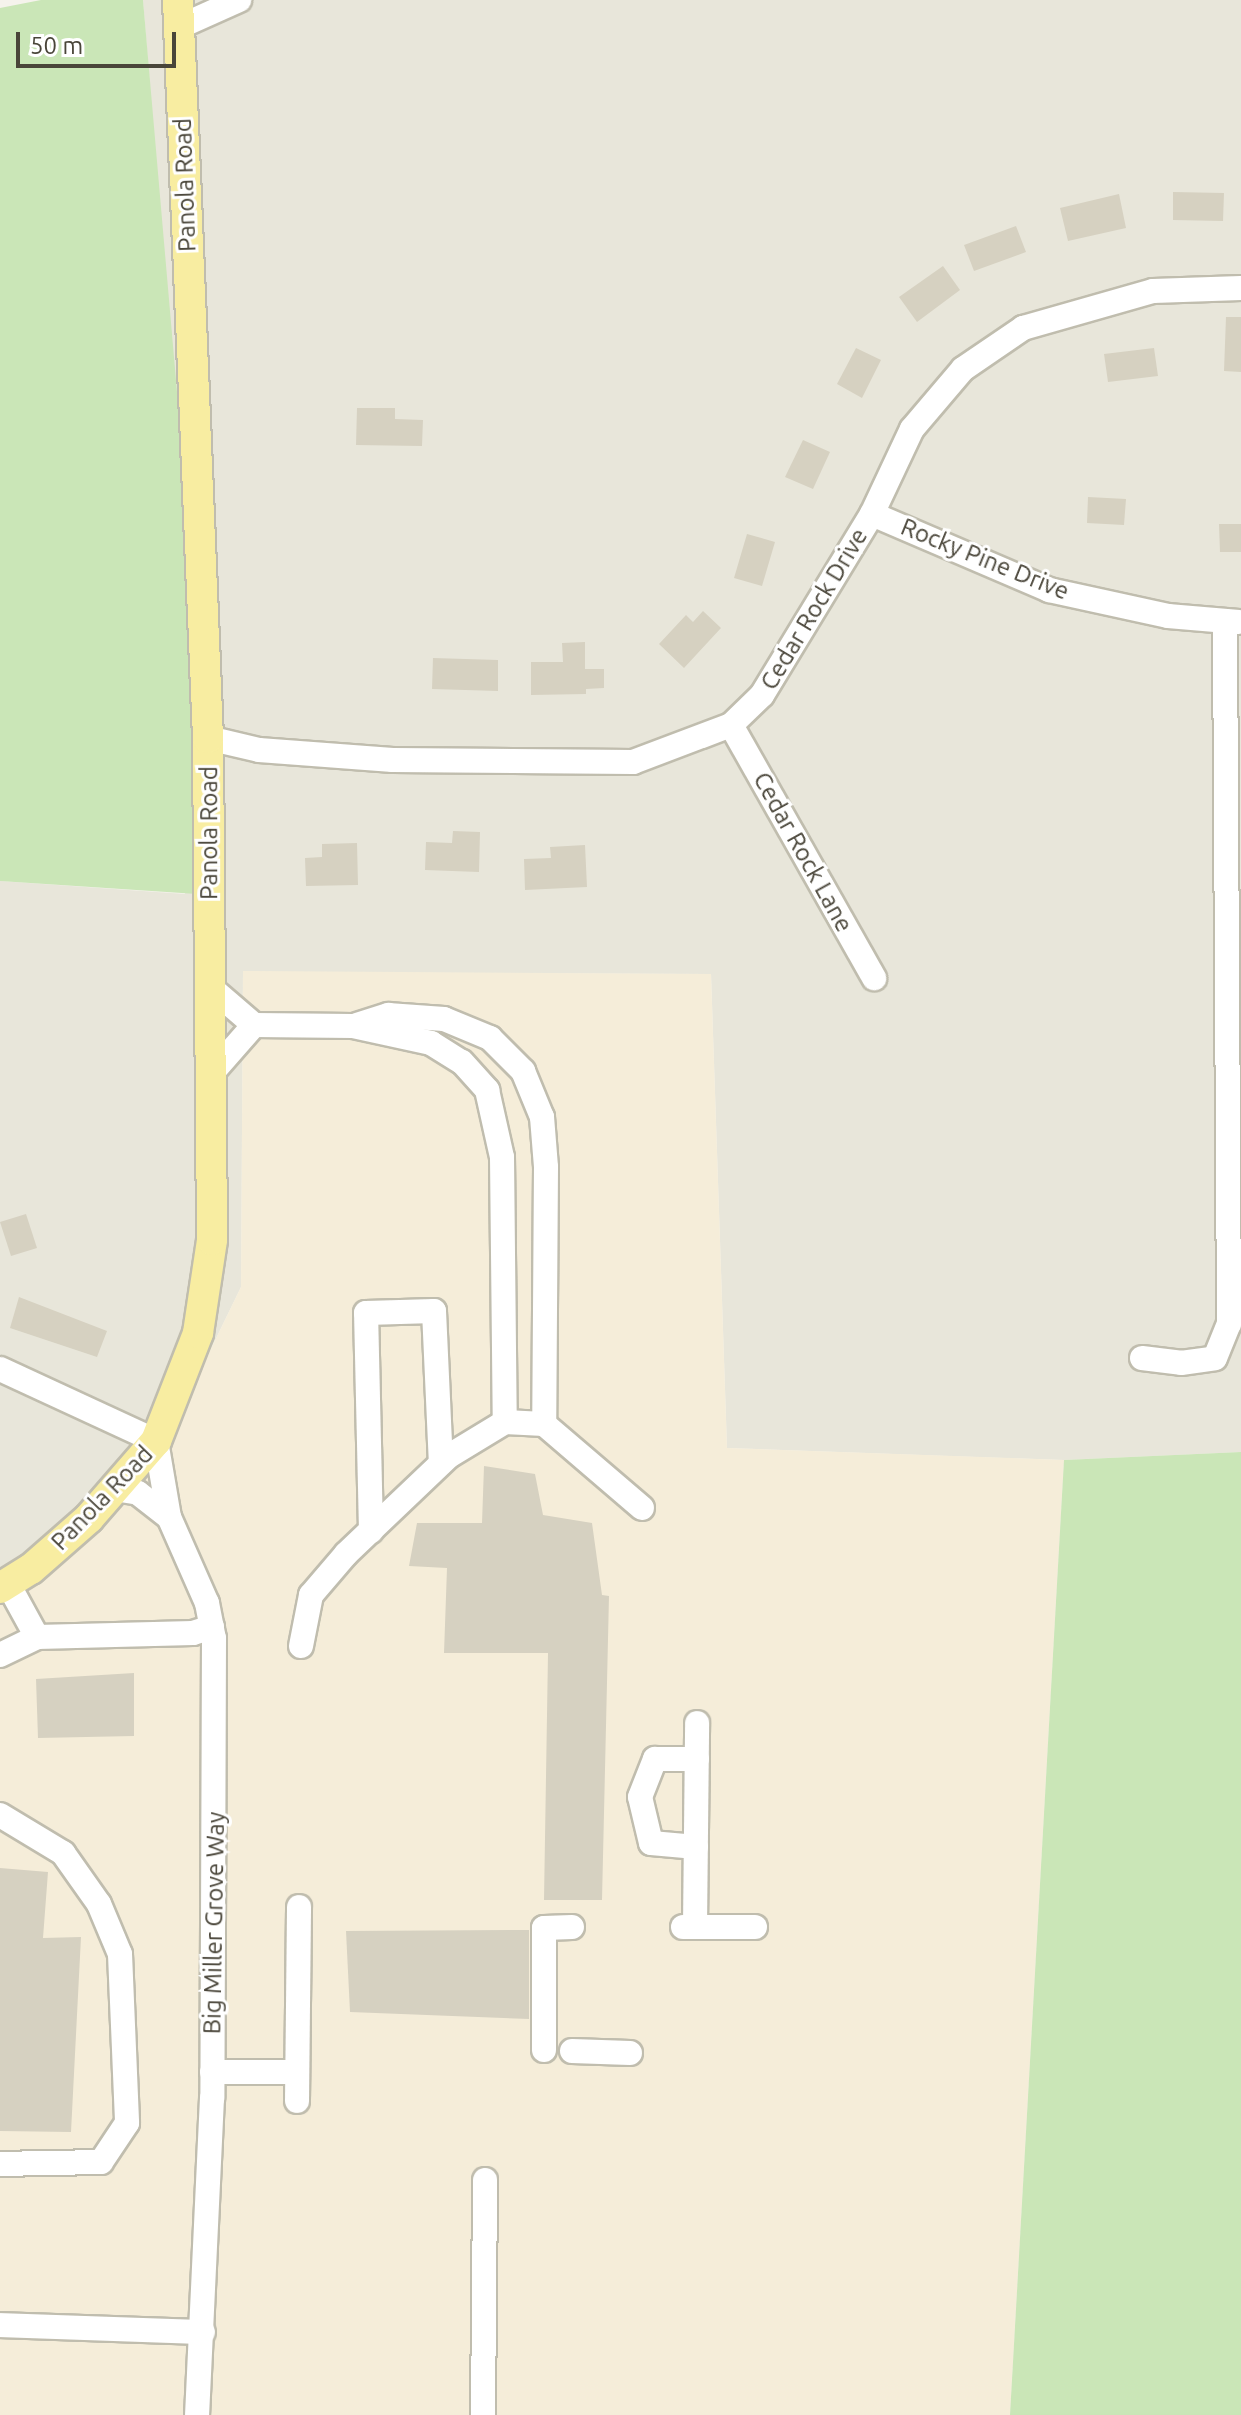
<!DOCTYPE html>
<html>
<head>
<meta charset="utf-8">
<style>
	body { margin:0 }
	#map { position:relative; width:1241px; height:2415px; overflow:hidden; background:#f5f3ec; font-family:Ubuntu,sans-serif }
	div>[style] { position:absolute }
	.residential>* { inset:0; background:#e8e6da }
	.commercial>* { inset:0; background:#f5edd9 }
	.green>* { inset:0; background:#cae6b7 }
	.building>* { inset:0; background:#d6d1c1 }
	.roads { filter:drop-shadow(2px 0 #c0bdae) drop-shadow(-2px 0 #c0bdae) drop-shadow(0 2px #c0bdae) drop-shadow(0 -2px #c0bdae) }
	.minor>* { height:24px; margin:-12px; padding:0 12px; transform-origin:12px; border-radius:12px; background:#fff }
	.major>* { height:30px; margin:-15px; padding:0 15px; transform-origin:15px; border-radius:15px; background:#f8eda1 }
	span { translate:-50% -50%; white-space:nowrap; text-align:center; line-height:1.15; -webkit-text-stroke:6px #fff; paint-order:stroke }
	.street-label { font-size:24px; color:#494539 }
	.scale { position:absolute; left:16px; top:32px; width:160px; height:36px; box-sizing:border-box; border:4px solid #494539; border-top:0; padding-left:10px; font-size:24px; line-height:28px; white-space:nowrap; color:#494539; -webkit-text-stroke:6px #fff; paint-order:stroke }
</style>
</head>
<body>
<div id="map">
	<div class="residential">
		<i style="clip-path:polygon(143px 0,1241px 0,1241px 1452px,1063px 1460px,727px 1448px,711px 974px,243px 972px,241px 1287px,170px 1433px,0 1597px,0 881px,185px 894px,160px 212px)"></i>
	</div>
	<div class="commercial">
		<i style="clip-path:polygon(243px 971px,711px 974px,727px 1448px,1064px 1460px,1010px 2415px,0 2415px,0 1597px,170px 1433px,241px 1287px)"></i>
	</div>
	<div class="green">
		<i style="clip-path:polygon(41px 0,143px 0,208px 749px,197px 894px,0 881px,0 8px)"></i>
		<i style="clip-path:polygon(1241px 1452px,1241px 2415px,1010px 2415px,1064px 1460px)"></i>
	</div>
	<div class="building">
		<i style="clip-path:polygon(1173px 192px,1224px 193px,1223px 221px,1173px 220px)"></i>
		<i style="clip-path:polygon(1119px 194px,1126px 228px,1068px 241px,1060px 208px)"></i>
		<i style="clip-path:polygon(1016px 226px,1026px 252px,974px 271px,964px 245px)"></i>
		<i style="clip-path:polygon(943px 266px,960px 290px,917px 322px,899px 297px)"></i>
		<i style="clip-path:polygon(1226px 317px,1241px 317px,1241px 372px,1224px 371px)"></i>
		<i style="clip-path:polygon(856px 348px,881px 360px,862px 398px,837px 384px)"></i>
		<i style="clip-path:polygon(1154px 348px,1158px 376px,1108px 382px,1104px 354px)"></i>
		<i style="clip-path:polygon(357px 408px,395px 408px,395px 419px,423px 420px,422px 446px,356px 445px)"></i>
		<i style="clip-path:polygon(803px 440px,830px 452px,813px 489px,785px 477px)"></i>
		<i style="clip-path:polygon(1088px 497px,1126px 499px,1124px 525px,1087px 523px)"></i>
		<i style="clip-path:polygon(1219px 524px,1241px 524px,1241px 552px,1220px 552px)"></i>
		<i style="clip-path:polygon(747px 534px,775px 542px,762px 586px,734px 578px)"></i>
		<i style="clip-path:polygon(703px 611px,721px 628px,684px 668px,659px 644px,686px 615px,693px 622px)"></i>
		<i style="clip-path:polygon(585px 642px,585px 669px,604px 669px,604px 688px,586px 689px,586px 694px,531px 695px,531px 662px,563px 662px,562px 643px)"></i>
		<i style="clip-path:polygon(433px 658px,498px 660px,498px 691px,432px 689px)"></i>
		<i style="clip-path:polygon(453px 831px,480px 832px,479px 872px,425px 870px,426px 842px,452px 843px)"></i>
		<i style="clip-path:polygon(357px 843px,358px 885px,306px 886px,305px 858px,322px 857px,322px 844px)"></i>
		<i style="clip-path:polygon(585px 845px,587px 887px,525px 890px,524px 859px,551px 858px,550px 847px)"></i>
		<i style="clip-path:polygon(26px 1214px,37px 1248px,11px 1256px,0 1222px)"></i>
		<i style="clip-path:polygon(19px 1297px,107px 1331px,97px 1357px,10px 1328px)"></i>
		<i style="clip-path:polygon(484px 1466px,535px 1474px,543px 1515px,592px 1523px,602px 1595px,609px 1596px,602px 1900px,544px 1900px,548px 1653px,444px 1653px,447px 1568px,409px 1566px,417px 1523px,482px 1523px)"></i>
		<i style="clip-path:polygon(134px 1673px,134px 1736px,38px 1738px,36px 1679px)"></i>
		<i style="clip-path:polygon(0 1868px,48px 1872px,43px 1938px,81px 1937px,71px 2132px,0 2131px)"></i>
		<i style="clip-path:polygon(529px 1930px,529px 2019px,350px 2012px,346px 1931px)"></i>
	</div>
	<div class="roads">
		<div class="minor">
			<i style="left:179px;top:27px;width:66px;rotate:-24.2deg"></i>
			<i style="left:872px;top:514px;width:193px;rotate:23.2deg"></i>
			<i style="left:1049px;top:590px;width:122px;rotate:12.3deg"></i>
			<i style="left:1168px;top:616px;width:71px;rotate:4.8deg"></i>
			<i style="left:731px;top:725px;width:291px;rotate:60.5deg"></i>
			<i style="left:208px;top:738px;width:52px;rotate:13.2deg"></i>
			<i style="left:259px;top:750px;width:134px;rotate:4.3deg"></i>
			<i style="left:393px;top:760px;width:240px;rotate:0.5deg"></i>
			<i style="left:633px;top:762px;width:105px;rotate:-20.7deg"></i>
			<i style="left:731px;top:725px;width:43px;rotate:-44.1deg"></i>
			<i style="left:762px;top:695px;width:212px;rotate:-58.7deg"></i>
			<i style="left:872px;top:514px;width:94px;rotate:-64.8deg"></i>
			<i style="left:912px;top:429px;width:79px;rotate:-49.6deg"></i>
			<i style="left:963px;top:369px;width:73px;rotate:-34.3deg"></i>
			<i style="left:1023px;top:328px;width:135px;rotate:-15.9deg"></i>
			<i style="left:1153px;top:291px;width:88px;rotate:-2deg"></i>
			<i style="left:210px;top:987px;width:58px;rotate:40.8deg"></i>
			<i style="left:254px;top:1025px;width:99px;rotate:0.6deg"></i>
			<i style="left:353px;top:1026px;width:80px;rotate:12.3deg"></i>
			<i style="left:431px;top:1043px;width:36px;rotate:32deg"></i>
			<i style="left:462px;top:1062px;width:38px;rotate:48deg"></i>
			<i style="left:487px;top:1090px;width:69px;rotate:77.4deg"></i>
			<i style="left:502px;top:1157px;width:265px;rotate:89.4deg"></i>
			<i style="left:357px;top:1025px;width:33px;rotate:-18deg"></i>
			<i style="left:388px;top:1015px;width:56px;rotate:4.1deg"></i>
			<i style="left:444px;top:1019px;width:50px;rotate:22.4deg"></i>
			<i style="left:490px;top:1038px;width:47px;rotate:45deg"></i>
			<i style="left:523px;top:1071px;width:50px;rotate:67.6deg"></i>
			<i style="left:542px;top:1117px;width:50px;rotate:85.4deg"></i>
			<i style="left:546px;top:1167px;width:257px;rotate:90.4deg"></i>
			<i style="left:211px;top:1074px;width:65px;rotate:-48.7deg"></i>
			<i style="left:1142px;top:1358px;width:39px;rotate:7deg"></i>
			<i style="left:1181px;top:1363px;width:34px;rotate:-8deg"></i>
			<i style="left:1215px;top:1358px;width:37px;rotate:-68deg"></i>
			<i style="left:1229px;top:1324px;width:703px;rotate:-90.33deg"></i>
			<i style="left:0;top:1369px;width:172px;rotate:24.8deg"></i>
			<i style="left:156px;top:1441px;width:77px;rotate:80.3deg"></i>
			<i style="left:169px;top:1517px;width:94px;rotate:66.2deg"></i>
			<i style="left:207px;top:1603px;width:36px;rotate:79deg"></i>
			<i style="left:214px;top:1638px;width:460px;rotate:90.2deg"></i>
			<i style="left:212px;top:2098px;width:317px;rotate:92.7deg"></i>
			<i style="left:114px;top:1489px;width:24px;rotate:9deg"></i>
			<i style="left:138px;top:1493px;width:39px;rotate:38deg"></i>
			<i style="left:371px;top:1531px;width:218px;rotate:-91.3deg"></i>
			<i style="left:366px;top:1313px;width:68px;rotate:-1.7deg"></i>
			<i style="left:434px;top:1311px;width:152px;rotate:87.4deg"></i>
			<i style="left:37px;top:1637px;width:156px;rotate:-1.5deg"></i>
			<i style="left:193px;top:1633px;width:20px;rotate:-18deg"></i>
			<i style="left:301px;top:1646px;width:52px;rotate:-78.9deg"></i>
			<i style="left:311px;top:1595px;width:54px;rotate:-49.5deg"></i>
			<i style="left:346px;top:1554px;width:142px;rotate:-43.6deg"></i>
			<i style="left:449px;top:1456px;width:66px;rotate:-31.3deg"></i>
			<i style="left:505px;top:1422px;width:39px;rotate:3deg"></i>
			<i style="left:544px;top:1424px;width:129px;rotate:40.6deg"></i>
			<i style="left:0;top:1655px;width:41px;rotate:-25.9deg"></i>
			<i style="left:37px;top:1637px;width:60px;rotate:-118.7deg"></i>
			<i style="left:0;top:1815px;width:74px;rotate:31.1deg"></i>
			<i style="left:63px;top:1853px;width:62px;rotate:54.8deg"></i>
			<i style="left:99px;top:1904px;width:54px;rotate:67.2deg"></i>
			<i style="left:120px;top:1954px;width:169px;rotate:87.6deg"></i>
			<i style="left:127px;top:2123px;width:47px;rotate:123.7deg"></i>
			<i style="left:101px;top:2162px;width:101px;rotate:178.9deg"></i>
			<i style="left:696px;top:1847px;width:45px;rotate:-174.9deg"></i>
			<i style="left:651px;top:1843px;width:47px;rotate:-103.4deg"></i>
			<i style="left:640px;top:1797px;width:41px;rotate:-68.5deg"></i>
			<i style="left:655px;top:1759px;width:42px"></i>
			<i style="left:683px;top:1927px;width:72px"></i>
			<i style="left:695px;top:1927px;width:204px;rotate:-89.4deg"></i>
			<i style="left:544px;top:2050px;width:122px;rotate:-90deg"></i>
			<i style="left:544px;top:1928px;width:28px;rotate:-2deg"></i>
			<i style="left:572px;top:2051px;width:58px;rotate:2deg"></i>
			<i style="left:212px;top:2072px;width:85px"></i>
			<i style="left:297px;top:2101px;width:194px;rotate:-89.4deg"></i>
			<i style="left:0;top:2325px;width:203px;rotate:2deg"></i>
			<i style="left:483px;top:2415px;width:235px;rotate:-89.5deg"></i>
		</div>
		<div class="major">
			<i style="left:0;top:1588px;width:36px;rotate:-32deg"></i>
			<i style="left:31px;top:1569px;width:77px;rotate:-41.3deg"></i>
			<i style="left:89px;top:1518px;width:102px;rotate:-49deg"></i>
			<i style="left:156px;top:1441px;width:116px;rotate:-68.7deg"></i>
			<i style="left:198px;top:1333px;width:94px;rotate:-81.4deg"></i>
			<i style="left:212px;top:1240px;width:502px;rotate:-90.46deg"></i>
			<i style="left:208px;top:738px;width:739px;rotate:-92.33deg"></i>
		</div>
	</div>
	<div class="street-label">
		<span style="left:185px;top:185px;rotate:-92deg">Panola Road</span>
		<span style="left:985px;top:559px;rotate:22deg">Rocky Pine Drive</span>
		<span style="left:814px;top:609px;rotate:-59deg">Cedar Rock Drive</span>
		<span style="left:209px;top:833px;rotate:-90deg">Panola Road</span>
		<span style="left:803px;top:852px;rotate:61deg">Cedar Rock Lane</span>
		<span style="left:102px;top:1498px;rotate:-46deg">Panola Road</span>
		<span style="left:214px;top:1923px;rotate:-89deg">Big Miller Grove Way</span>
	</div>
	<div class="scale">50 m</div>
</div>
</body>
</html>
